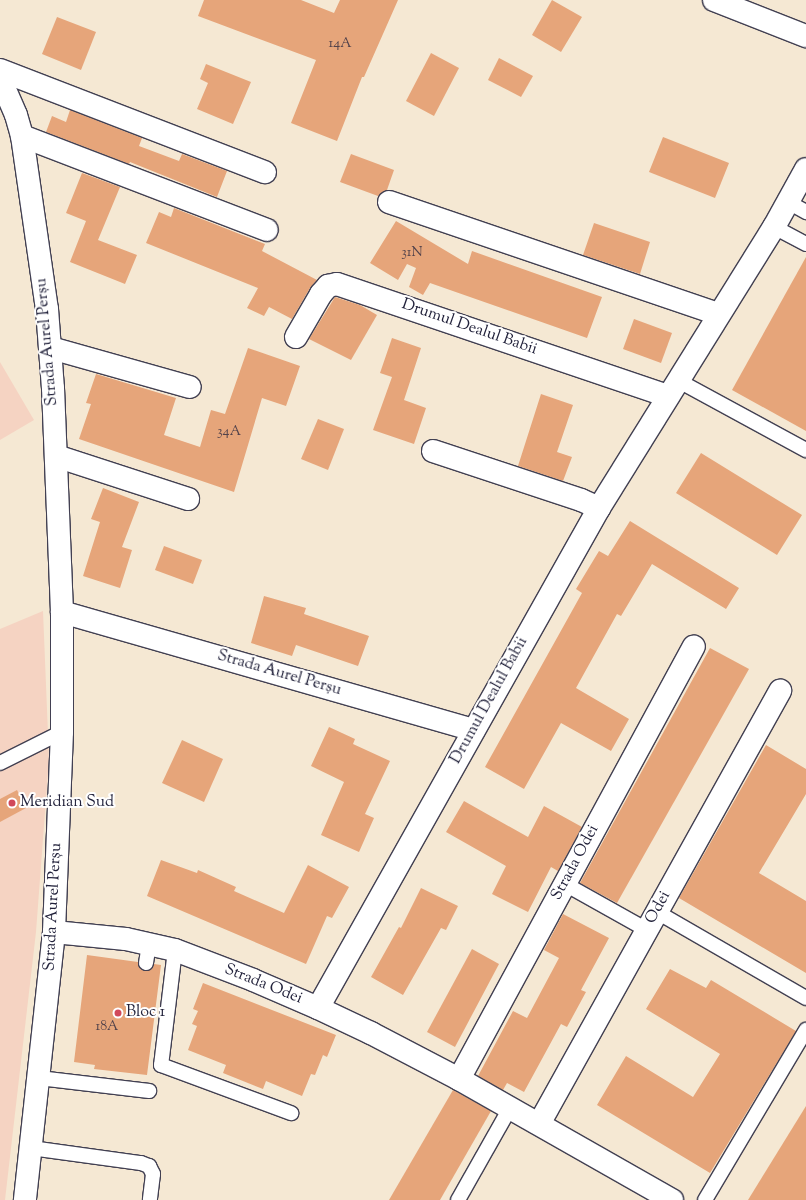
<!DOCTYPE html>
<html>
<head>
<meta charset="utf-8">
<style>
	body { margin:0 }
	#map { position:relative; width:806px; height:1200px; overflow:hidden; background:#f5e8d3; font-family:"Sorts Mill Goudy",serif }
	div>[style] { position:absolute }
	.built>* { inset:0; background:#f5d3c2 }
	.building>* { inset:0; background:#e6a57a }
	.roads { filter:drop-shadow(1px 0 #424052) drop-shadow(-1px 0 #424052) drop-shadow(0 1px #424052) drop-shadow(0 -1px #424052) }
	.lane>* { height:14px; margin:-7px; padding:0 7px; transform-origin:7px; border-radius:7px; background:#fff }
	.street>* { height:22px; margin:-11px; padding:0 11px; transform-origin:11px; border-radius:11px; background:#fff }
	.dots>* { width:11px; height:11px; translate:-50% -50%; box-sizing:border-box; border:2px solid #fff; border-radius:50% }
	span { translate:-50% -50%; white-space:nowrap; text-align:center; line-height:1.15; -webkit-text-stroke:4px #fff; paint-order:stroke }
	.number-label { font-size:14px; color:#53434b }
	.number-label span { -webkit-text-stroke-width:0 }
	.street-label { font-size:16px; color:#22223b }
	.poi-label { font-size:16px; color:#22223b }
	.left { translate:0 -50%; text-align:left }
</style>
</head>
<body>
<div id="map">
	<div class="built">
		<i style="clip-path:polygon(0 362px,34px 420px,0 440px)"></i>
		<i style="clip-path:polygon(43px 611px,49px 759px,36px 932px,5px 1200px,0 1200px,0 629px)"></i>
	</div>
	<div class="building">
		<i style="clip-path:polygon(204px 0,301px 0,334px 13px,340px 0,398px 0,364px 77px,362px 77px,337px 141px,291px 123px,316px 60px,198px 16px)"></i>
		<i style="clip-path:polygon(552px 0,582px 17px,561px 52px,532px 35px)"></i>
		<i style="clip-path:polygon(57px 17px,96px 32px,81px 70px,42px 54px)"></i>
		<i style="clip-path:polygon(431px 53px,459px 68px,434px 116px,406px 101px)"></i>
		<i style="clip-path:polygon(499px 58px,533px 76px,521px 97px,488px 80px)"></i>
		<i style="clip-path:polygon(206px 64px,251px 82px,233px 124px,197px 109px,208px 83px,200px 79px)"></i>
		<i style="clip-path:polygon(70px 110px,142px 138px,139px 146px,179px 161px,182px 154px,227px 171px,217px 197px,130px 162px,129px 164px,46px 132px,52px 116px,66px 122px)"></i>
		<i style="clip-path:polygon(663px 137px,729px 163px,715px 198px,649px 172px)"></i>
		<i style="clip-path:polygon(351px 154px,394px 170px,387px 190px,378px 196px,340px 182px)"></i>
		<i style="clip-path:polygon(82px 173px,120px 187px,98px 240px,137px 255px,125px 284px,70px 262px,86px 221px,66px 213px)"></i>
		<i style="clip-path:polygon(174px 208px,265px 244px,262px 251px,317px 280px,310px 288px,292px 319px,269px 307px,264px 316px,247px 308px,258px 288px,146px 243px,159px 212px,171px 217px)"></i>
		<i style="clip-path:polygon(396px 221px,468px 264px,472px 251px,602px 297px,587px 338px,430px 283px,423px 295px,409px 287px,416px 268px,407px 264px,398px 280px,370px 263px)"></i>
		<i style="clip-path:polygon(594px 223px,650px 242px,640px 274px,583px 255px)"></i>
		<i style="clip-path:polygon(806px 257px,806px 431px,732px 390px)"></i>
		<i style="clip-path:polygon(335px 297px,360px 305px,377px 315px,351px 360px,309px 339px)"></i>
		<i style="clip-path:polygon(634px 319px,672px 333px,661px 363px,623px 349px)"></i>
		<i style="clip-path:polygon(392px 338px,421px 348px,404px 400px,426px 408px,414px 444px,373px 430px,392px 377px,380px 373px)"></i>
		<i style="clip-path:polygon(248px 348px,300px 366px,286px 406px,262px 398px,234px 492px,79px 439px,91px 404px,86px 403px,96px 374px,176px 398px,164px 435px,200px 447px,211px 410px,225px 414px)"></i>
		<i style="clip-path:polygon(541px 394px,573px 405px,557px 452px,572px 457px,563px 481px,518px 466px)"></i>
		<i style="clip-path:polygon(318px 419px,344px 429px,328px 470px,301px 459px)"></i>
		<i style="clip-path:polygon(701px 453px,802px 515px,777px 555px,676px 493px)"></i>
		<i style="clip-path:polygon(103px 488px,139px 502px,122px 547px,132px 550px,120px 588px,83px 576px,100px 522px,91px 519px)"></i>
		<i style="clip-path:polygon(630px 521px,739px 588px,726px 609px,652px 564px,621px 616px,617px 614px,576px 688px,629px 719px,611px 751px,561px 723px,524px 789px,485px 767px,582px 593px,576px 589px,599px 551px,608px 556px)"></i>
		<i style="clip-path:polygon(164px 546px,202px 560px,193px 584px,155px 570px)"></i>
		<i style="clip-path:polygon(264px 596px,306px 608px,304px 614px,369px 636px,358px 666px,296px 645px,292px 656px,251px 643px)"></i>
		<i style="clip-path:polygon(710px 648px,749px 669px,617px 903px,580px 883px)"></i>
		<i style="clip-path:polygon(329px 727px,355px 739px,353px 744px,390px 761px,365px 814px,374px 818px,359px 852px,321px 835px,344px 782px,311px 766px)"></i>
		<i style="clip-path:polygon(182px 740px,223px 759px,204px 802px,162px 783px)"></i>
		<i style="clip-path:polygon(766px 745px,806px 769px,806px 794px,759px 873px,806px 901px,806px 973px,679px 898px)"></i>
		<i style="clip-path:polygon(17px 790px,26px 808px,0 822px,0 799px)"></i>
		<i style="clip-path:polygon(464px 801px,528px 837px,544px 806px,582px 827px,558px 871px,551px 867px,528px 912px,492px 894px,506px 866px,446px 832px)"></i>
		<i style="clip-path:polygon(161px 860px,197px 873px,198px 870px,236px 887px,234px 891px,284px 913px,308px 865px,349px 887px,332px 918px,327px 916px,306px 964px,147px 896px)"></i>
		<i style="clip-path:polygon(421px 888px,458px 906px,446px 930px,441px 928px,403px 995px,371px 977px,399px 927px,401px 928px)"></i>
		<i style="clip-path:polygon(563px 914px,609px 938px,581px 990px,586px 992px,567px 1027px,561px 1024px,524px 1092px,507px 1083px,503px 1090px,478px 1076px,513px 1011px,527px 1018px,559px 958px,544px 950px)"></i>
		<i style="clip-path:polygon(472px 949px,499px 964px,455px 1047px,427px 1032px)"></i>
		<i style="clip-path:polygon(87px 955px,138px 962px,140px 969px,145px 971px,152px 969px,154px 964px,161px 965px,147px 1075px,94px 1069px,95px 1065px,74px 1062px)"></i>
		<i style="clip-path:polygon(670px 969px,706px 988px,711px 980px,796px 1031px,710px 1173px,597px 1105px,626px 1056px,693px 1097px,720px 1054px,646px 1009px)"></i>
		<i style="clip-path:polygon(203px 983px,336px 1035px,327px 1057px,323px 1055px,315px 1075px,311px 1074px,302px 1096px,266px 1081px,263px 1089px,223px 1073px,226px 1065px,188px 1050px,197px 1026px,192px 1024px,198px 1011px,193px 1009px)"></i>
		<i style="clip-path:polygon(453px 1090px,491px 1111px,440px 1200px,389px 1200px)"></i>
		<i style="clip-path:polygon(806px 1106px,806px 1200px,748px 1200px)"></i>
	</div>
	<div class="roads">
		<div class="lane">
			<i style="left:788px;top:202px;width:21px;rotate:29deg"></i>
			<i style="left:774px;top:227px;width:36px;rotate:28deg"></i>
			<i style="left:677px;top:380px;width:147px;rotate:28.5deg"></i>
			<i style="left:0;top:763px;width:69px;rotate:-26.6deg"></i>
			<i style="left:565px;top:884px;width:94px;rotate:29.3deg"></i>
			<i style="left:657px;top:912px;width:172px;rotate:30deg"></i>
			<i style="left:175px;top:950px;width:116px;rotate:96.9deg"></i>
			<i style="left:161px;top:1065px;width:139px;rotate:20.3deg"></i>
			<i style="left:146px;top:963px;width:19px;rotate:-81deg"></i>
			<i style="left:39px;top:1078px;width:111px;rotate:6.7deg"></i>
			<i style="left:31px;top:1148px;width:111px;rotate:7.8deg"></i>
			<i style="left:141px;top:1163px;width:9px;rotate:21deg"></i>
			<i style="left:149px;top:1166px;width:9px;rotate:63deg"></i>
			<i style="left:153px;top:1174px;width:26px;rotate:97deg"></i>
			<i style="left:458px;top:1200px;width:106px;rotate:-60.5deg"></i>
			<i style="left:705px;top:1200px;width:198px;rotate:-59.3deg"></i>
		</div>
		<div class="street">
			<i style="left:714px;top:0;width:99px;rotate:21.4deg"></i>
			<i style="left:0;top:70px;width:284px;rotate:21.1deg"></i>
			<i style="left:0;top:78px;width:40px;rotate:66.6deg"></i>
			<i style="left:16px;top:115px;width:22px;rotate:74deg"></i>
			<i style="left:22px;top:136px;width:175px;rotate:81.8deg"></i>
			<i style="left:47px;top:309px;width:79px;rotate:85.7deg"></i>
			<i style="left:53px;top:388px;width:224px;rotate:87.7deg"></i>
			<i style="left:62px;top:612px;width:120px;rotate:90deg"></i>
			<i style="left:62px;top:732px;width:200px;rotate:92.3deg"></i>
			<i style="left:54px;top:932px;width:270px;rotate:96.2deg"></i>
			<i style="left:22px;top:136px;width:262px;rotate:21deg"></i>
			<i style="left:389px;top:202px;width:348px;rotate:18.8deg"></i>
			<i style="left:296px;top:337px;width:50px;rotate:-59.8deg"></i>
			<i style="left:321px;top:294px;width:11px;rotate:-49deg"></i>
			<i style="left:328px;top:286px;width:9px;rotate:-13deg"></i>
			<i style="left:337px;top:284px;width:348px;rotate:18.7deg"></i>
			<i style="left:51px;top:348px;width:144px;rotate:15.7deg"></i>
			<i style="left:433px;top:451px;width:156px;rotate:18.3deg"></i>
			<i style="left:581px;top:500px;width:20px;rotate:24deg"></i>
			<i style="left:56px;top:456px;width:139px;rotate:18deg"></i>
			<i style="left:62px;top:612px;width:428px;rotate:16deg"></i>
			<i style="left:54px;top:932px;width:72px;rotate:5.6deg"></i>
			<i style="left:126px;top:939px;width:50px;rotate:12.7deg"></i>
			<i style="left:175px;top:950px;width:84px;rotate:21deg"></i>
			<i style="left:253px;top:980px;width:71px;rotate:23.3deg"></i>
			<i style="left:318px;top:1008px;width:59px;rotate:25.3deg"></i>
			<i style="left:371px;top:1033px;width:99px;rotate:27.6deg"></i>
			<i style="left:459px;top:1079px;width:245px;rotate:29.6deg"></i>
			<i style="left:318px;top:1008px;width:574px;rotate:-60.66deg"></i>
			<i style="left:599px;top:508px;width:331px;rotate:-58.1deg"></i>
			<i style="left:774px;top:227px;width:66px;rotate:-61.1deg"></i>
			<i style="left:459px;top:1079px;width:492px;rotate:-61.5deg"></i>
			<i style="left:539px;top:1124px;width:496px;rotate:-60.9deg"></i>
		</div>
	</div>
	<div class="dots">
		<i style="left:12px;top:803px;background:#d1495b"></i>
		<i style="left:118px;top:1013px;background:#d1495b"></i>
	</div>
	<div class="number-label">
		<span style="left:340px;top:44px">14A</span>
		<span style="left:412px;top:253px">31N</span>
		<span style="left:229px;top:432px">34A</span>
		<span style="left:107px;top:1027px">18A</span>
	</div>
	<div class="street-label">
		<span style="left:469px;top:328px;rotate:19deg">Drumul Dealul Babii</span>
		<span style="left:48px;top:342px;rotate:-95deg">Strada Aurel Perșu</span>
		<span style="left:279px;top:674px;rotate:16deg">Strada Aurel Perșu</span>
		<span style="left:490px;top:701px;rotate:-61deg">Drumul Dealul Babii</span>
		<span style="left:576px;top:863px;rotate:-62deg">Strada Odei</span>
		<span style="left:54px;top:907px;rotate:-87deg">Strada Aurel Perșu</span>
		<span style="left:659px;top:908px;rotate:-61deg">Odei</span>
		<span style="left:263px;top:985px;rotate:22deg">Strada Odei</span>
	</div>
	<div class="poi-label">
		<span class="left" style="left:20px;top:803px">Meridian Sud</span>
		<span class="left" style="left:126px;top:1013px">Bloc 1</span>
	</div>
</div>
</body>
</html>
